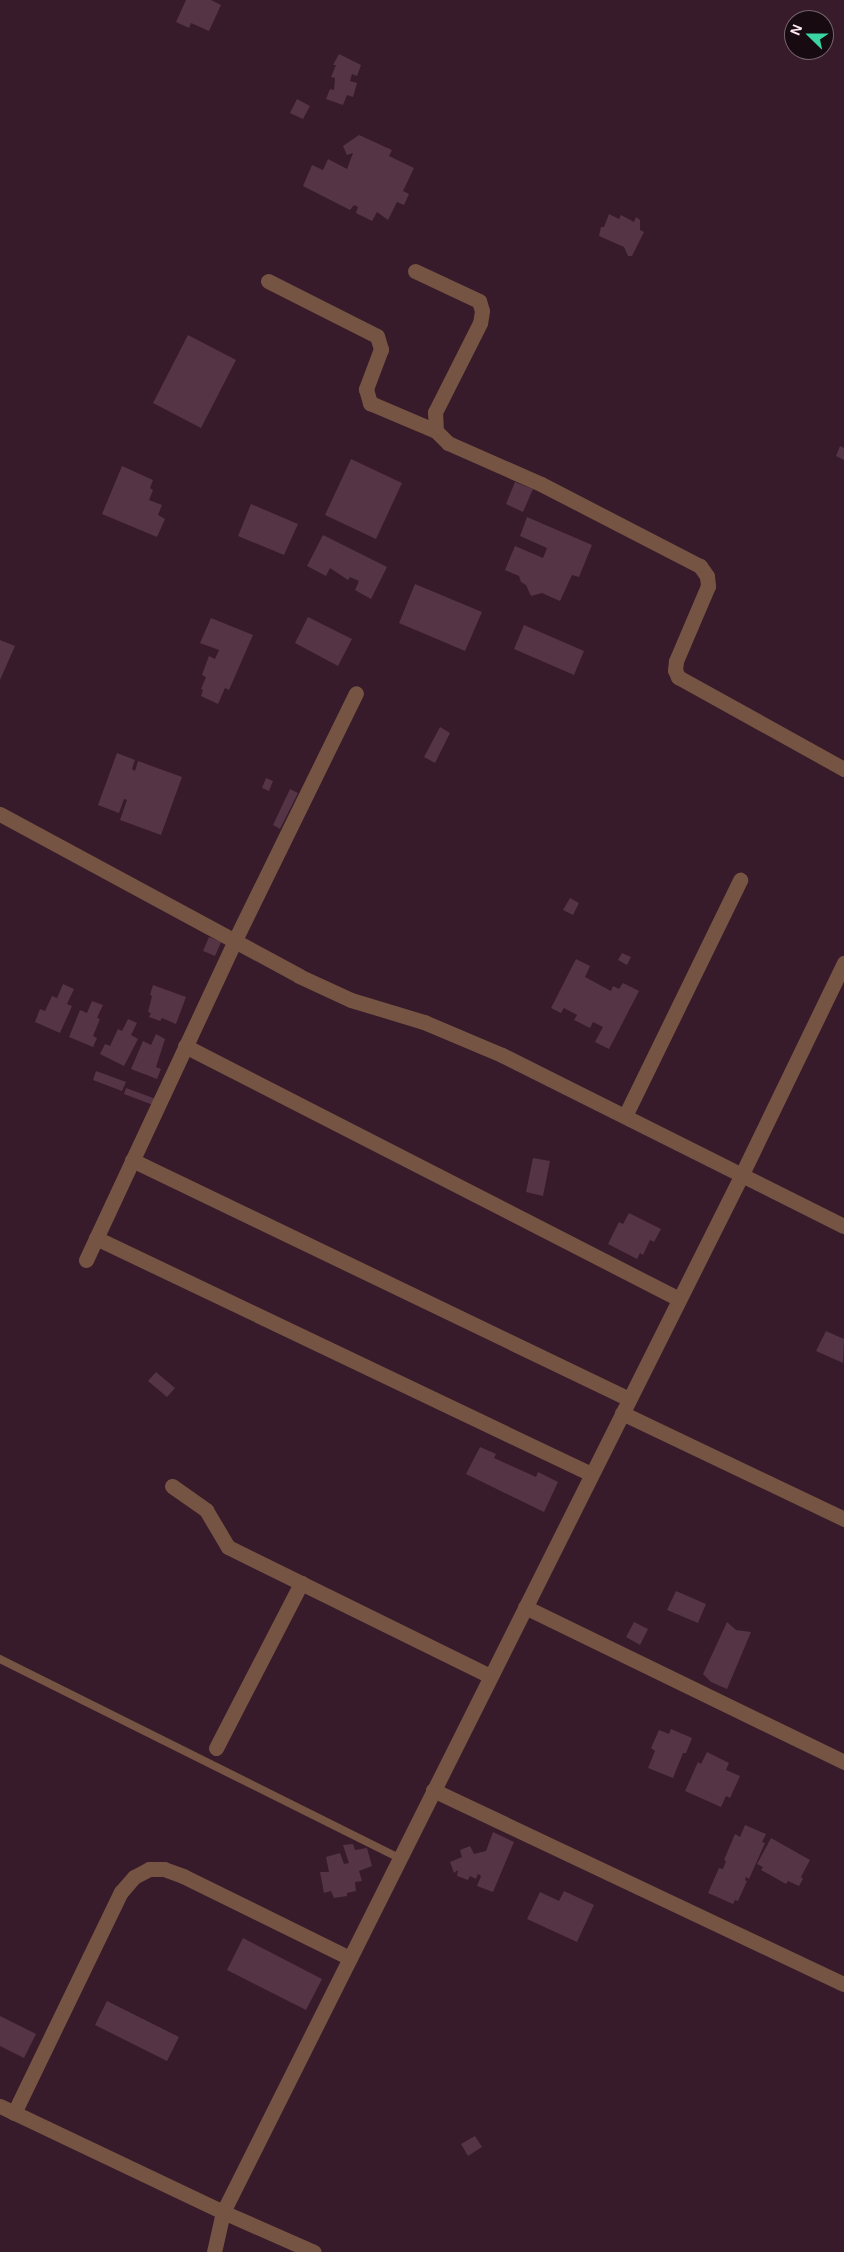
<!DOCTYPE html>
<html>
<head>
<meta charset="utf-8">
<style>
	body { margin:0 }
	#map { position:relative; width:844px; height:2252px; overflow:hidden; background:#371b2a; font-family:Helvetica,sans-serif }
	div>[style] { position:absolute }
	.building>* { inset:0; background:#543445 }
	.lane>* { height:8px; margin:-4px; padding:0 4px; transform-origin:4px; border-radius:4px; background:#765443 }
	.street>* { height:15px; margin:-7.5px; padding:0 7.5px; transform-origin:7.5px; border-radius:7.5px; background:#765443 }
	span { translate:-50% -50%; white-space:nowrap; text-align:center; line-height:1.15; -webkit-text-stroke:4px #170a11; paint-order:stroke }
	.north { position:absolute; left:784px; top:10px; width:50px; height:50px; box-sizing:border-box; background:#170a11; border:1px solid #74646c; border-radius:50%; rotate:292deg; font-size:14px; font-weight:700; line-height:20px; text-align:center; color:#ffeaf4 }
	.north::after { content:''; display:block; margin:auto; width:18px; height:22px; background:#3bd4a4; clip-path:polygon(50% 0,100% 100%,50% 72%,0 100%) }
</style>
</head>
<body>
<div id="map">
	<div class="building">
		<i style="clip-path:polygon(186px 0,211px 0,221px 5px,209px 31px,191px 23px,189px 28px,176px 22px)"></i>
		<i style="clip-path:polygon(339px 54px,361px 65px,357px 76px,352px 74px,350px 81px,357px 83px,353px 97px,347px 95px,343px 105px,326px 99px,330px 89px,334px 90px,335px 78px,331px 77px,336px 65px,333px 65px)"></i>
		<i style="clip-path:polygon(297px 99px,310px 106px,303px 119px,290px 113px)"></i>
		<i style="clip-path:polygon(359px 135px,392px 150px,389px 156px,414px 168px,403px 191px,409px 194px,404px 205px,397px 202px,388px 220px,377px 212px,372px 221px,356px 213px,358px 207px,354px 205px,350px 210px,303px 186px,312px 165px,323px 170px,328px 159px,347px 169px,353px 153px,347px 155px,343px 146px)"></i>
		<i style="clip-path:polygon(609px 214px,619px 219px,621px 215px,634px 222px,636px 217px,640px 220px,640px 230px,644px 232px,632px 256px,628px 256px,624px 247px,599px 236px,601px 227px,604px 227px)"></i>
		<i style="clip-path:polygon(188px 335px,236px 360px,201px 428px,153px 403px)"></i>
		<i style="clip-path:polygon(840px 446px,844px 448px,844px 460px,836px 456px)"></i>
		<i style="clip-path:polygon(351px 459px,402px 483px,376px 539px,325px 515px)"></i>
		<i style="clip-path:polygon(122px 466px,153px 480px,150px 488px,153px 490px,149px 500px,162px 505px,158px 515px,165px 519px,157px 537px,102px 514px)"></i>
		<i style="clip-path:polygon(515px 482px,533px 489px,523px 512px,506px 504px)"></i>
		<i style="clip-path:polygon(251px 504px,298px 524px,284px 555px,238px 536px)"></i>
		<i style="clip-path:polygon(527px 517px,592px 545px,579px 577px,572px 575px,560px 601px,542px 593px,531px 596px,526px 585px,521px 582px,519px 576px,505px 570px,515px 546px,543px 558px,547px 548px,520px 536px)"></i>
		<i style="clip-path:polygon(323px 535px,387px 567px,371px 599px,355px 590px,359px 581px,350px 577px,348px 580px,330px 568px,326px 576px,307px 566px)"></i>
		<i style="clip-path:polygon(415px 584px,482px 612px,465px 651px,399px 623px)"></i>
		<i style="clip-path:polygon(308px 617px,352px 639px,338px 666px,295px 643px)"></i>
		<i style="clip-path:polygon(211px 618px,253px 635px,229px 690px,225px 688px,218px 704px,201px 696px,203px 690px,201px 689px,206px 677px,202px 675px,203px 672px,209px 656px,215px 659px,219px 650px,200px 643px)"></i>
		<i style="clip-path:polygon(524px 625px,584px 651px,574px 675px,514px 649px)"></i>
		<i style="clip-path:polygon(0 640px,15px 646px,0 680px)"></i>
		<i style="clip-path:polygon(440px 727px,450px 733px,435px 763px,424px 757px)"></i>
		<i style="clip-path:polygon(117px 753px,135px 760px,132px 769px,135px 771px,138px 761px,182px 777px,161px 835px,120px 820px,127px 800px,124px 799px,119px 813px,98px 805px)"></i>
		<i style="clip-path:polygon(266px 778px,273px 781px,269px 791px,262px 788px)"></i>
		<i style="clip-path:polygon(290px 789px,298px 793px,280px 829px,273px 825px)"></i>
		<i style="clip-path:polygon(570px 898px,579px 903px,573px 915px,563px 910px)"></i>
		<i style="clip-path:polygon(209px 937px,221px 942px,215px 956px,203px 951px)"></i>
		<i style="clip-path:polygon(622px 953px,631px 957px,627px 965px,618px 960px)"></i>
		<i style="clip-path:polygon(576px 959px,590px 966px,585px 977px,611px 991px,613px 986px,619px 989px,623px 983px,639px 991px,609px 1049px,595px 1042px,603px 1027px,593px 1022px,590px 1028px,574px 1020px,577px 1015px,564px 1008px,561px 1013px,551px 1008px)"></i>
		<i style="clip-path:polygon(63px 984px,74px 989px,67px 1004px,72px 1006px,60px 1033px,35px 1022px,40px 1009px,45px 1011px,52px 996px,57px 998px)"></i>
		<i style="clip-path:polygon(153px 985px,186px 997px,176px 1024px,162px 1018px,160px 1021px,149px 1017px,151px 1013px,148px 1012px,152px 996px,150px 995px)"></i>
		<i style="clip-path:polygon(92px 1001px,103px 1005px,97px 1018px,100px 1019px,93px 1036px,97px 1038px,93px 1047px,69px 1037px,80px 1010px,87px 1013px)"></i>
		<i style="clip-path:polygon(128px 1019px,137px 1023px,131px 1035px,138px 1039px,124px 1066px,100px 1054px,105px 1044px,110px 1046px,118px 1029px,122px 1031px)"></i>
		<i style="clip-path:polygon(156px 1034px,165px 1039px,156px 1067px,161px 1069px,157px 1079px,131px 1069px,143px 1041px,151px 1045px)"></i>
		<i style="clip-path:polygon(96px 1071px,126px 1082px,122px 1091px,93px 1080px)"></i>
		<i style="clip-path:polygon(126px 1088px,156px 1099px,153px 1105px,124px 1094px)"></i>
		<i style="clip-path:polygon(533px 1158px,550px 1161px,543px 1196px,526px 1192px)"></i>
		<i style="clip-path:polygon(629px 1213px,661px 1229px,654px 1242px,650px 1240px,643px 1255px,640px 1253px,637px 1259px,608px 1244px,619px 1222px,623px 1224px)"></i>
		<i style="clip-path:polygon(826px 1331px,844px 1339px,843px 1363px,816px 1351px)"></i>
		<i style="clip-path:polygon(156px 1372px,175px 1388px,167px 1397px,148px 1381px)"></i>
		<i style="clip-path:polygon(480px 1447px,496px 1454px,494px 1458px,536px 1477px,538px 1472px,558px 1482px,544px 1512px,466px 1474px)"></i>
		<i style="clip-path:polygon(676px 1591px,706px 1604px,698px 1623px,667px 1610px)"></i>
		<i style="clip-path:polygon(634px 1622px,648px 1629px,640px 1645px,626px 1637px)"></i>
		<i style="clip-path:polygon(727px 1622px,736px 1630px,751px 1632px,727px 1689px,711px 1682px,703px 1674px)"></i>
		<i style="clip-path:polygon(671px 1729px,692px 1738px,686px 1753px,683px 1753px,673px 1778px,648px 1768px,655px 1751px,651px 1748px,659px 1730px,669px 1734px)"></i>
		<i style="clip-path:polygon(707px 1752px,729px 1763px,726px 1770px,740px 1776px,730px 1798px,726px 1796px,721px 1807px,685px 1791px,698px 1762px,701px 1764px)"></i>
		<i style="clip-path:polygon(745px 1825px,766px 1834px,762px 1842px,765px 1843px,749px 1879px,746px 1877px,745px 1880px,747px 1881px,738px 1901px,735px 1900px,733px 1904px,708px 1893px,719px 1868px,723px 1869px,726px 1861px,724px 1860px,735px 1834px,740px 1837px)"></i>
		<i style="clip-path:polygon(493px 1832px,514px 1842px,493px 1892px,477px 1886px,481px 1876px,478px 1874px,476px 1879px,470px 1876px,468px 1880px,457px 1876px,458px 1870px,454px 1873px,450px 1862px,462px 1857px,460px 1850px,470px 1846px,474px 1854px,486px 1851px)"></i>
		<i style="clip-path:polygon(771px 1838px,810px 1860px,801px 1877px,803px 1879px,799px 1886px,788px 1881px,786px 1884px,761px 1870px,763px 1867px,757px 1864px)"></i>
		<i style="clip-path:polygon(353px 1844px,355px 1850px,367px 1848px,372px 1866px,359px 1871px,362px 1881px,355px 1882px,356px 1891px,347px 1893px,347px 1896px,334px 1898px,331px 1891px,324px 1893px,320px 1872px,329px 1872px,326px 1857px,340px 1853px,344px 1864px,349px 1863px,343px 1845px)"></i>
		<i style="clip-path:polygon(564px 1891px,594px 1905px,577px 1942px,527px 1919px,540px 1892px,559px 1901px)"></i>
		<i style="clip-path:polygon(243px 1938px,322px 1979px,306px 2010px,227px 1970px)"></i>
		<i style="clip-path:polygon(107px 2001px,179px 2037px,167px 2061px,95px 2025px)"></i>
		<i style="clip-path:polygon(0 2016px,36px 2034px,24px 2058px,0 2046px)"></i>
		<i style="clip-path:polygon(475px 2136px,482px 2147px,468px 2156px,461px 2144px)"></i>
	</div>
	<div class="lane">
		<i style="left:0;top:1659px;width:446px;rotate:26.5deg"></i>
	</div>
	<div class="street">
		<i style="left:415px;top:271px;width:71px;rotate:25.1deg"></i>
		<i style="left:479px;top:301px;width:10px;rotate:73deg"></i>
		<i style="left:482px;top:311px;width:12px;rotate:99deg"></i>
		<i style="left:480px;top:323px;width:100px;rotate:116.8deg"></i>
		<i style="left:435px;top:412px;width:19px;rotate:87deg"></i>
		<i style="left:436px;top:431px;width:17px;rotate:45deg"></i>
		<i style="left:448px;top:443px;width:102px;rotate:23.8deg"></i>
		<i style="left:541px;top:484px;width:179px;rotate:27.3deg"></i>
		<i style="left:700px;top:566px;width:12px;rotate:55deg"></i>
		<i style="left:707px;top:576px;width:10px;rotate:84deg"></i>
		<i style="left:708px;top:586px;width:82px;rotate:113.1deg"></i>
		<i style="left:676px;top:661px;width:9px;rotate:96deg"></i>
		<i style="left:675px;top:670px;width:8px;rotate:67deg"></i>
		<i style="left:678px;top:677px;width:190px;rotate:29deg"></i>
		<i style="left:268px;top:281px;width:122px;rotate:26.8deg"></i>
		<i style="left:377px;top:336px;width:14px;rotate:73deg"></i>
		<i style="left:381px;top:349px;width:43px;rotate:110.6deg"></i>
		<i style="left:366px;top:389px;width:15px;rotate:74deg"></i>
		<i style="left:370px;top:403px;width:72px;rotate:23deg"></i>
		<i style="left:0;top:814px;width:340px;rotate:28.4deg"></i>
		<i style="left:299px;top:976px;width:57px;rotate:24.8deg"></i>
		<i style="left:351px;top:1000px;width:76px;rotate:16.8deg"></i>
		<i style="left:424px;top:1022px;width:85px;rotate:22.9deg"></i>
		<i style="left:502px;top:1055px;width:382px;rotate:26.6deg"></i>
		<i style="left:185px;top:1046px;width:555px;rotate:27.12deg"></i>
		<i style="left:625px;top:1116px;width:263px;rotate:-64deg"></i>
		<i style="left:132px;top:1160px;width:551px;rotate:25.68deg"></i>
		<i style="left:96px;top:1238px;width:548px;rotate:25.49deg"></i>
		<i style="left:86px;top:1260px;width:351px;rotate:-65deg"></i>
		<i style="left:234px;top:942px;width:277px;rotate:-63.9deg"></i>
		<i style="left:622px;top:1413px;width:246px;rotate:25.5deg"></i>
		<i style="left:172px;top:1486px;width:42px;rotate:35.2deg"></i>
		<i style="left:206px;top:1510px;width:43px;rotate:59.3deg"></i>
		<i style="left:228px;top:1547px;width:292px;rotate:26.2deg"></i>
		<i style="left:525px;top:1607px;width:355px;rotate:25.9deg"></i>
		<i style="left:216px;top:1748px;width:186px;rotate:-62.7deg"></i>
		<i style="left:433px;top:1790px;width:454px;rotate:25.3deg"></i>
		<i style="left:0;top:2106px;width:247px;rotate:25.4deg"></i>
		<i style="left:223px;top:2212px;width:99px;rotate:23.7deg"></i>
		<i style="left:14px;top:2113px;width:246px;rotate:-64.2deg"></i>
		<i style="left:121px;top:1892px;width:20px;rotate:-49deg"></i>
		<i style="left:134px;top:1877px;width:17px;rotate:-28deg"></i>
		<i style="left:149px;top:1869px;width:15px"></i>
		<i style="left:164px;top:1869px;width:20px;rotate:20deg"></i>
		<i style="left:183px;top:1876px;width:186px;rotate:26.2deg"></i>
		<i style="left:214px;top:2252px;width:41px;rotate:-77.3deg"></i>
		<i style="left:223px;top:2212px;width:1158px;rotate:-63.43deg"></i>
		<i style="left:741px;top:1176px;width:237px;rotate:-64.2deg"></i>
	</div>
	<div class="north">N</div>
</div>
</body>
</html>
